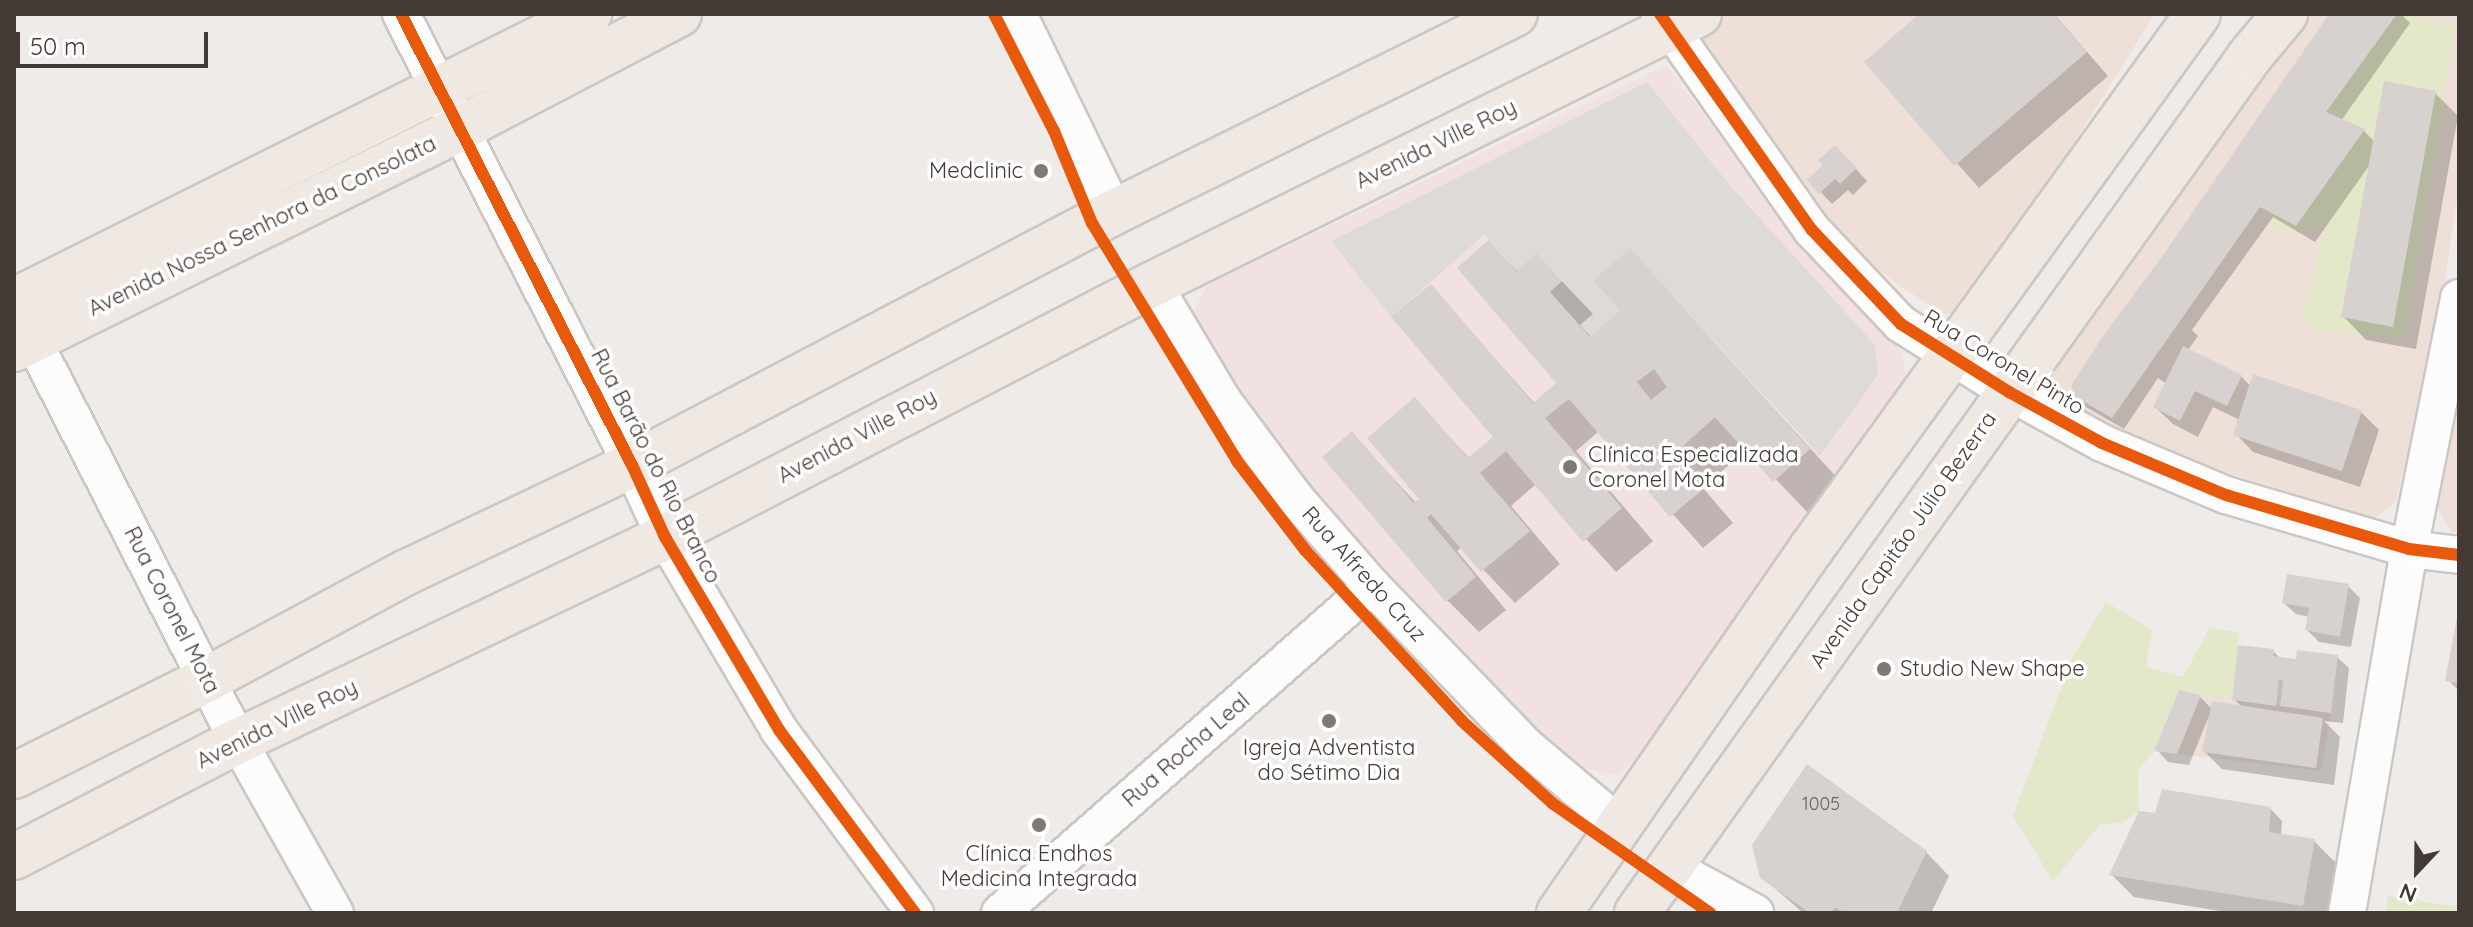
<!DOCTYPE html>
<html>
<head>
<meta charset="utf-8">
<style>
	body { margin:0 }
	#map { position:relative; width:2473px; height:927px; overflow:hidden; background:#efebe8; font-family:Quicksand,sans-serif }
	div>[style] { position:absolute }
	.commercial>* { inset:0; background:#eee0d8 }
	.medical>* { inset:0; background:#f1e1e0 }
	.green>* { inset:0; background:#e2e8c8 }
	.parking>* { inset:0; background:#dedad8 }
	.shadow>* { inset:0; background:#0003 }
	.building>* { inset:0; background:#d7d2cf }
	.roads { filter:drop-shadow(2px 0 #cbc7c4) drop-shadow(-2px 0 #cbc7c4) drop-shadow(0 2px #cbc7c4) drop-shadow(0 -2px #cbc7c4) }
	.minor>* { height:36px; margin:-18px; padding:0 18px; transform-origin:18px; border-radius:18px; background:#fdfcfc }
	.major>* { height:44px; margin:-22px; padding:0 22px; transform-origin:22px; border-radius:22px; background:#f0e9e3 }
	.cycleway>* { height:12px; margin:-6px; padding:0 6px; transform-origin:6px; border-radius:6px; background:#e8590c }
	.dots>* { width:22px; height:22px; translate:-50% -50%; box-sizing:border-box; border:4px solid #fff; border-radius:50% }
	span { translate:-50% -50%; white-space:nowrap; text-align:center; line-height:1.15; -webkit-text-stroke:7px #fff; paint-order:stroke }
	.number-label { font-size:18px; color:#6a625d }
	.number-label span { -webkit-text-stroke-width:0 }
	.street-label { font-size:22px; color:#433a35 }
	.poi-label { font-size:22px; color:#433a35 }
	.right { translate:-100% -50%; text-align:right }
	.left { translate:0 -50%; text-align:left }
	.frame { position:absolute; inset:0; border:16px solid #433a35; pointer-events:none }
	.north { position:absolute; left:2377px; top:831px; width:80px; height:80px; -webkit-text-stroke:6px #fff; paint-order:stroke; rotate:202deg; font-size:22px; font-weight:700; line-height:32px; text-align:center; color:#433a35 }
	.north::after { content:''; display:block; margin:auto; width:28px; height:36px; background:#433a35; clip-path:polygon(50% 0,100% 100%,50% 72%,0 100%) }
	.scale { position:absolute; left:16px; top:32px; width:192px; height:36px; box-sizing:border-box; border:4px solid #433a35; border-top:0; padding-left:10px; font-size:24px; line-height:28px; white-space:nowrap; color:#433a35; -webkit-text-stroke:6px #fff; paint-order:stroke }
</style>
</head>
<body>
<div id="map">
	<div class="commercial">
		<i style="clip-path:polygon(1728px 14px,2155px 14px,2023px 223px,1958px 313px,1944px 314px,1894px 282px,1863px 256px,1803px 192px,1704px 60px,1696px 30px)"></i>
		<i style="clip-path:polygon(2300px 14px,2459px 14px,2459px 184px,2441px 308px,2396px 502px,2374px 519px,2206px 466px,2033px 390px)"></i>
		<i style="clip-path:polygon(2459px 349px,2459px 533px,2452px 532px,2433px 501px)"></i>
		<i style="clip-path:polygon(2179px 690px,2331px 713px,2321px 771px,2154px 751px)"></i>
	</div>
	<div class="medical">
		<i style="clip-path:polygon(1666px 65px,1758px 185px,1892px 334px,1904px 359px,1905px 384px,1649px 748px,1617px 776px,1573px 765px,1480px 682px,1382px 576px,1236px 396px,1191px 317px,1207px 285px)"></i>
	</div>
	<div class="green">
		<i style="clip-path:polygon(2397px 14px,2412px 14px,2454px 28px,2406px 338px,2316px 331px,2308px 327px,2304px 317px,2325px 227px,2288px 234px,2276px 232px,2270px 224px,2269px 211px,2297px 226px,2364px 130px,2326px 112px)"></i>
		<i style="clip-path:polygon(2106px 602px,2152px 630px,2146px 667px,2183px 677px,2210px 627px,2239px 633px,2232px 700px,2179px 690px,2154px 751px,2138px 771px,2139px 811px,2122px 823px,2100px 824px,2053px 881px,2013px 816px,2073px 656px)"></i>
		<i style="clip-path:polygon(2388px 896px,2459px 907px,2459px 913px,2386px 913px)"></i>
	</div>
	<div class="parking">
		<i style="clip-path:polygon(1647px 82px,1732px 188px,1875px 345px,1878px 375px,1820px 456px,1630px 249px,1593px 281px,1620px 310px,1590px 337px,1550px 292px,1562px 280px,1537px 253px,1516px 271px,1485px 234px,1391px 317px,1331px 241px)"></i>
	</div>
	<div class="shadow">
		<i style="clip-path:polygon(1922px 14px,2054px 14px,2108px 76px,1979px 188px,1867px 62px)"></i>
		<i style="clip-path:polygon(2331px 14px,2401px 14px,2410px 23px,2341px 121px,2364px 131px,2375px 142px,2435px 93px,2458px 116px,2416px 349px,2366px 340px,2343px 316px,2371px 163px,2315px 242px,2273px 217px,2192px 330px,2198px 336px,2188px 350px,2241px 376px,2251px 387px,2255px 377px,2361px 412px,2379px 430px,2360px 487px,2253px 452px,2236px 434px,2240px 420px,2213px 407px,2198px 437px,2173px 424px,2155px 407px,2167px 384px,2158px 378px,2124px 429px,2086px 407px,2074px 395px,2143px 285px)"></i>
		<i style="clip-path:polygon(1847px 159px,1867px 181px,1853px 195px,1848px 190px,1832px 204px,1810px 181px)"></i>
		<i style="clip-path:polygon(1489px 243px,1518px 272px,1537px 255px,1593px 314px,1580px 325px,1592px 338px,1622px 310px,1630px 251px,1841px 482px,1807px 512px,1747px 449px,1703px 488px,1733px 523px,1703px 548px,1599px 431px,1576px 451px,1653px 541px,1616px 572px,1536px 484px,1511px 506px,1560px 564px,1515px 603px,1462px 547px,1457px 551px,1506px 610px,1479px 632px,1447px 600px,1352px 434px,1417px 504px,1422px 500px,1415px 400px,1470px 459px,1496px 437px,1431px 286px,1535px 404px,1559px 384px)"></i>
		<i style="clip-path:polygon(2348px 586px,2360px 598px,2351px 647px,2319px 642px,2307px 630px,2309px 617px,2296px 614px,2284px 603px)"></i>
		<i style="clip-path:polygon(2459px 620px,2459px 691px,2448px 680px)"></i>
		<i style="clip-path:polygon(2273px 651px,2281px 659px,2297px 661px,2337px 657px,2349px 668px,2343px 723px,2324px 721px,2340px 737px,2334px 785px,2222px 769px,2204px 751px,2209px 716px,2189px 765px,2168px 762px,2157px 750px,2200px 697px,2212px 709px,2242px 707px,2234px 699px)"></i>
		<i style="clip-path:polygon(2271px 809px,2282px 821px,2281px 836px,2314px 841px,2337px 864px,2328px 913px,2232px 913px,2134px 897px,2111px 874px,2161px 816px)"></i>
		<i style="clip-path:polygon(1926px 852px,1949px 876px,1931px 913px,1803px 913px,1762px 877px)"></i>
	</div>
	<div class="building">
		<i style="clip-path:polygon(1919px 14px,2053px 14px,2087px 52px,1954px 166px,1864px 62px)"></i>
		<i style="clip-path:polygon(2329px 14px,2397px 14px,2326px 112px,2365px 129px,2296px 226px,2260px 207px,2112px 418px,2072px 395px,2072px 384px,2103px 336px,2166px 251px)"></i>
		<i style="clip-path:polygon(2384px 81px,2436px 91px,2393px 327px,2341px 317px)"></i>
		<i style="clip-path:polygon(1835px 145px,1857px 168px,1840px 184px,1835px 179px,1819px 194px,1807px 180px,1823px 165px,1818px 160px)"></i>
		<i style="clip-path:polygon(evenodd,1489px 240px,1516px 271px,1537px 253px,1562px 281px,1550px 292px,1590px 337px,1620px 310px,1593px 281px,1630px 248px,1810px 449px,1773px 482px,1715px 417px,1673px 455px,1702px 490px,1670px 517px,1569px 399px,1545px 418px,1622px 508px,1583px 542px,1506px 451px,1480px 473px,1530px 531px,1481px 572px,1431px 514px,1427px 518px,1476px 577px,1446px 602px,1322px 457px,1352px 431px,1414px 503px,1419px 499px,1367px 438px,1415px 397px,1468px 458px,1493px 437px,1391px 317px,1431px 284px,1533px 403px,1556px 383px,1457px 268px,1489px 240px,1654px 369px,1667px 387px,1651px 400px,1637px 382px,1654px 369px)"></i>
		<i style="clip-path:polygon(2183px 346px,2242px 375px,2227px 406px,2195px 391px,2180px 421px,2153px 407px)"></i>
		<i style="clip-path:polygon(2253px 374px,2362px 410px,2342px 471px,2233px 435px)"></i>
		<i style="clip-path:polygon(2287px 574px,2349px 584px,2340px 637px,2305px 630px,2309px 608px,2282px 603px)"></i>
		<i style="clip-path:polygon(2457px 617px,2459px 617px,2459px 683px,2445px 681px)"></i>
		<i style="clip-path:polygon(2238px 645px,2274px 649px,2273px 656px,2296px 659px,2297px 650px,2338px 655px,2331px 713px,2280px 706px,2283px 680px,2279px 680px,2276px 706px,2232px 700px)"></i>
		<i style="clip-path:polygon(2179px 690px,2201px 695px,2177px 754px,2154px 751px)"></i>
		<i style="clip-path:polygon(2212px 701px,2323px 718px,2316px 768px,2202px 752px)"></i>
		<i style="clip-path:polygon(1807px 764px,1927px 851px,1897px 913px,1844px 913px,1835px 907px,1831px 913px,1810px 913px,1760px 878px,1752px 845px)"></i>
		<i style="clip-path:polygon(2162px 789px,2271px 807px,2269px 832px,2315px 839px,2303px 906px,2109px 875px,2139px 811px,2155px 813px)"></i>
	</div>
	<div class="roads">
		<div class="minor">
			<i style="left:401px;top:14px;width:507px;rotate:62.88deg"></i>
			<i style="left:632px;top:465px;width:79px;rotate:65.4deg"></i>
			<i style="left:665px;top:537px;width:224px;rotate:59.4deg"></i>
			<i style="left:779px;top:730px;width:228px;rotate:53.4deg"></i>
			<i style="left:1018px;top:14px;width:220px;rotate:64.1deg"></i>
			<i style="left:1660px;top:14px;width:264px;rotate:54.9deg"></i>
			<i style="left:1812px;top:230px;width:129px;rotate:46.6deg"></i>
			<i style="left:1901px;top:324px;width:128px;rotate:32.2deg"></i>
			<i style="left:2009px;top:392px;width:106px;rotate:28.7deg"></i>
			<i style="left:2102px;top:443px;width:134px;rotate:22.8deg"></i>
			<i style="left:2226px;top:495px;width:191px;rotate:16.4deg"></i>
			<i style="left:2409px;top:549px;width:50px;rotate:6.8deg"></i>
			<i style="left:1153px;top:284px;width:136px;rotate:59.1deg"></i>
			<i style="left:1223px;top:401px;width:122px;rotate:53.3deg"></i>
			<i style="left:1296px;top:499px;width:116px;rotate:48.9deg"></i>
			<i style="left:1372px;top:586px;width:222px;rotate:46.1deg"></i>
			<i style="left:1526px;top:746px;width:124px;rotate:40.1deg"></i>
			<i style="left:20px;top:315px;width:479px;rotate:62.9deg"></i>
			<i style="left:238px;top:741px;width:197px;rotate:60.6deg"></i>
			<i style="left:1671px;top:867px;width:96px;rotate:28.7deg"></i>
			<i style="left:1000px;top:913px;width:495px;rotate:-41.3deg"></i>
			<i style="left:2347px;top:913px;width:369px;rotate:-80.3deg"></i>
			<i style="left:2409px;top:549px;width:256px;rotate:-78.7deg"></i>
		</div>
		<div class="major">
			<i style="left:14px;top:301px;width:643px;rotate:-26.53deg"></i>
			<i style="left:14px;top:349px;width:499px;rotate:-26.3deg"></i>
			<i style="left:461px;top:128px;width:246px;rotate:-27.6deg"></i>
			<i style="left:14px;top:776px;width:217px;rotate:-26.6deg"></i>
			<i style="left:208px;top:679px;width:226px;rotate:-28.3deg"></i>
			<i style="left:407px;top:572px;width:249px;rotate:-25.4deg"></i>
			<i style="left:632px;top:465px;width:544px;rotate:-27.69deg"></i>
			<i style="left:1114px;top:212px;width:447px;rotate:-26.3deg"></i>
			<i style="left:14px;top:857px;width:252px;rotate:-27.4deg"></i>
			<i style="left:238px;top:741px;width:473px;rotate:-25.5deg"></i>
			<i style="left:665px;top:537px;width:550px;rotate:-27.4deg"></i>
			<i style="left:1153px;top:284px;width:609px;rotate:-26.31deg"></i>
			<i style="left:1559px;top:913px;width:443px;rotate:-55.3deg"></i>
			<i style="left:1811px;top:549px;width:660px;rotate:-54.12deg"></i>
			<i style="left:1637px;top:913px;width:1054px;rotate:-54.42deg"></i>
			<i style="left:2250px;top:56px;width:55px;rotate:-50.2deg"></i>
		</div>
	</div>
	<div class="cycleway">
		<i style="left:401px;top:14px;width:507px;rotate:62.88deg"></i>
		<i style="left:632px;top:465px;width:79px;rotate:65.4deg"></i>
		<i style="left:665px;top:537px;width:224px;rotate:59.4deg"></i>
		<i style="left:779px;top:730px;width:228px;rotate:53.4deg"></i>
		<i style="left:994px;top:14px;width:131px;rotate:62.9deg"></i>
		<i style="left:1054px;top:131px;width:100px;rotate:67.6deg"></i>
		<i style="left:1092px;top:223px;width:279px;rotate:58.6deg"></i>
		<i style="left:1237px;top:461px;width:112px;rotate:52.6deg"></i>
		<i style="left:1305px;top:550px;width:232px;rotate:47.4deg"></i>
		<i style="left:1462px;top:721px;width:122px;rotate:42.3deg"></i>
		<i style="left:1552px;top:803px;width:193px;rotate:34.8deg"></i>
		<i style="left:1660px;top:14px;width:264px;rotate:54.9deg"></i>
		<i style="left:1812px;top:230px;width:129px;rotate:46.6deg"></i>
		<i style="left:1901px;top:324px;width:128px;rotate:32.2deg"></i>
		<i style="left:2009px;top:392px;width:106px;rotate:28.7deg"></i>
		<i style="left:2102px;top:443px;width:134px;rotate:22.8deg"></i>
		<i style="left:2226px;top:495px;width:191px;rotate:16.4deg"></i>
		<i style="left:2409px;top:549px;width:50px;rotate:6.8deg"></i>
	</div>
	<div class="dots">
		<i style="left:1041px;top:171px;background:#7f7874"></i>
		<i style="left:1570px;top:467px;background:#7f7874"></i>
		<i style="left:1884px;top:669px;background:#7f7874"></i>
		<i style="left:1329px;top:721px;background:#7f7874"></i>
		<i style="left:1039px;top:825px;background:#7f7874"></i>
	</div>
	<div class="number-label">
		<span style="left:1821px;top:804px">1005</span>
	</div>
	<div class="street-label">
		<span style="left:1436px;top:144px;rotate:-26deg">Avenida Ville Roy</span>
		<span style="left:262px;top:226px;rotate:-26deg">Avenida Nossa Senhora da Consolata</span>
		<span style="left:2004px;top:362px;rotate:31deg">Rua Coronel Pinto</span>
		<span style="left:857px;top:436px;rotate:-28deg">Avenida Ville Roy</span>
		<span style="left:656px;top:466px;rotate:63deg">Rua Barão do Rio Branco</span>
		<span style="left:1903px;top:540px;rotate:-55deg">Avenida Capitão Júlio Bezerra</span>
		<span style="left:1364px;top:574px;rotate:48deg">Rua Alfredo Cruz</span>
		<span style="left:172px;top:610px;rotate:63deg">Rua Coronel Mota</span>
		<span style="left:277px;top:724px;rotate:-26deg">Avenida Ville Roy</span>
		<span style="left:1186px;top:750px;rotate:-41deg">Rua Rocha Leal</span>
	</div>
	<div class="poi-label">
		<span class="right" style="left:1023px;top:171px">Medclinic</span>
		<span class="left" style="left:1588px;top:467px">Clínica Especializada<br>Coronel Mota</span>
		<span class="left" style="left:1900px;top:669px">Studio New Shape</span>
		<span style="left:1329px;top:760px">Igreja Adventista<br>do Sétimo Dia</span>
		<span style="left:1039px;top:866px">Clínica Endhos<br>Medicina Integrada</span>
	</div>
	<div class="frame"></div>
	<div class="north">N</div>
	<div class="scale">50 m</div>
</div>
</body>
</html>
